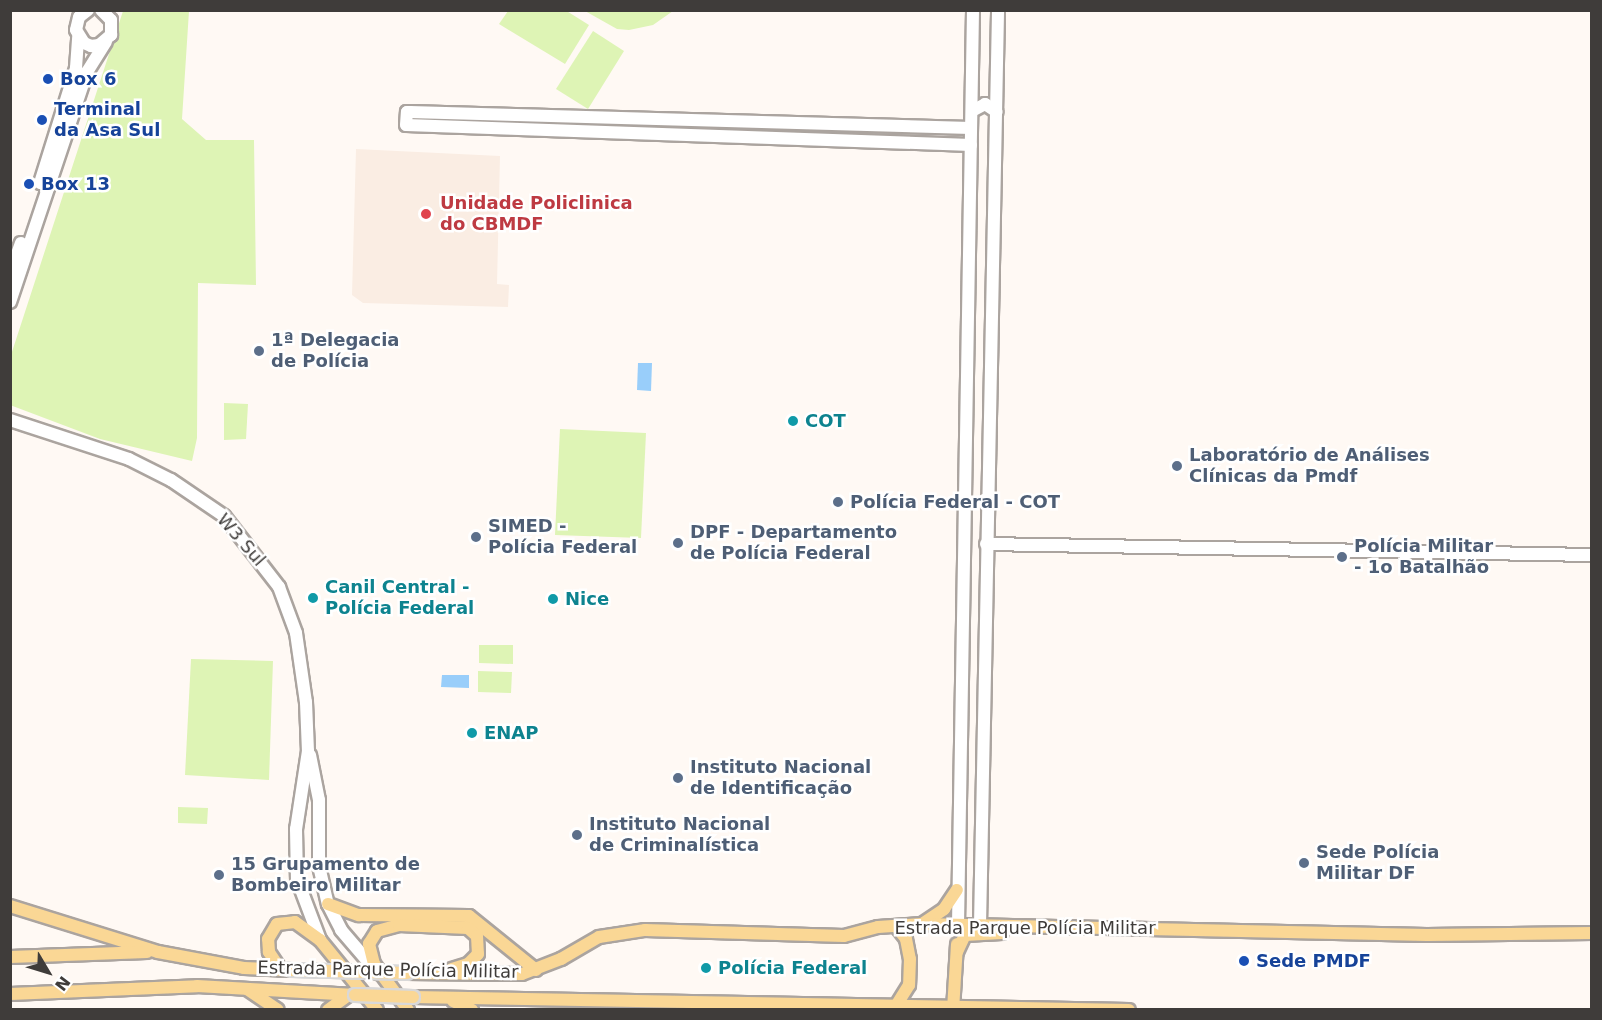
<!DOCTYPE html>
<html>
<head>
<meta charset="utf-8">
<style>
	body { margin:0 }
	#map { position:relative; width:1602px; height:1020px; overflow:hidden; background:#fff9f4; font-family:"DejaVu Sans",sans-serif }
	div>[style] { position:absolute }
	.built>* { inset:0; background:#faede3 }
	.green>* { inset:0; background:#def4b5 }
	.water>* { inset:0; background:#99cefa }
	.roads { filter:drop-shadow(2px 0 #aba49f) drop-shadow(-2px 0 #aba49f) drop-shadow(0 2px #aba49f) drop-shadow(0 -2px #aba49f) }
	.secondary>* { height:12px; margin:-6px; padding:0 6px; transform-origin:6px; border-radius:6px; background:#fff }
	.primary>* { height:12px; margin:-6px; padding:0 6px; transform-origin:6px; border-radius:6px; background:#fad795 }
	.bridges { filter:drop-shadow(2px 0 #d9d8d8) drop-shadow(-2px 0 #d9d8d8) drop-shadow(0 2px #d9d8d8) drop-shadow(0 -2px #d9d8d8) }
	.primary-bridge>* { height:12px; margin:-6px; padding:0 6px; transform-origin:6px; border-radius:6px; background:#fad795 }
	.dots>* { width:16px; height:16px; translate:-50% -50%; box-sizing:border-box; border:3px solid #fff; border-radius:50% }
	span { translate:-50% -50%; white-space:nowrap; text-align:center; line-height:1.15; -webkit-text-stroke:5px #fff; paint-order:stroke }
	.transit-label { font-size:18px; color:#164399; font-weight:700 }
	.left { translate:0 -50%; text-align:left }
	.health-label { font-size:18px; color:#be3a42; font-weight:700 }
	.service-label { font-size:18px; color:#4e5e75; font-weight:700 }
	.culture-label { font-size:18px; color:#0d838f; font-weight:700 }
	.street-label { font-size:18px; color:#3f3c3a }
	.frame { position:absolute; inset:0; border:12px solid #3f3c3a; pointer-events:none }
	.north { position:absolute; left:18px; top:942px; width:60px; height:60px; -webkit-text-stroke:4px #fff; paint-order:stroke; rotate:128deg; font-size:16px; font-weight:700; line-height:24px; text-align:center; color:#3f3c3a }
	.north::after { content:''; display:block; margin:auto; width:21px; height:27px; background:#3f3c3a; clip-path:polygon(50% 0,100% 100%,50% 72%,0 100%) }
</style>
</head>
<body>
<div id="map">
	<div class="built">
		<i style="clip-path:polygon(356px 149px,500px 156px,497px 284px,509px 285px,508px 307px,363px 303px,352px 295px)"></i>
		<i style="clip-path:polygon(563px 1004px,658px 1009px,540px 1010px)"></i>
	</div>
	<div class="green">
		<i style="clip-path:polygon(565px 10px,589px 25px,565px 64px,499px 24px,508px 11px)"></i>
		<i style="clip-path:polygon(123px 11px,189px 11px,182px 119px,206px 140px,254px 140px,256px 285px,198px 283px,197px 438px,192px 461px,100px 439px,10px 405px,10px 358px)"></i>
		<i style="clip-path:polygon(585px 11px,673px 11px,653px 25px,629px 30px,617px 29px)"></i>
		<i style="clip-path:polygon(593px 31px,624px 51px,588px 109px,556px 89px)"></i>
		<i style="clip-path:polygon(224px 403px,248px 404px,246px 439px,224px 440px)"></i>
		<i style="clip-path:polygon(560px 429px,646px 433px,641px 538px,555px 535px)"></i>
		<i style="clip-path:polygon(479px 645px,513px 645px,513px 664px,479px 663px)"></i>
		<i style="clip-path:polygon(191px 659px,273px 661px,269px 780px,185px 775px)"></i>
		<i style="clip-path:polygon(478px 671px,512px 672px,511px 693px,478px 692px)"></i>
		<i style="clip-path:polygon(178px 807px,208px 808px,207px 824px,178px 823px)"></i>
	</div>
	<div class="water">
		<i style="clip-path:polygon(638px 363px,652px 363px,651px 391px,637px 390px)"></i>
		<i style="clip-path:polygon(442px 675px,469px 675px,469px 688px,441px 687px)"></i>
	</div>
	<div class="roads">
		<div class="secondary">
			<i style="left:88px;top:10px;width:11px;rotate:142deg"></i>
			<i style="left:79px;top:17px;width:13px;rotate:103deg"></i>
			<i style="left:76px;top:30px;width:15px;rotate:58deg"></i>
			<i style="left:84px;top:43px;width:8px;rotate:23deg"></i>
			<i style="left:91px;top:46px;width:8px;rotate:-7deg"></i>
			<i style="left:99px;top:45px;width:16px;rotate:-40deg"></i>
			<i style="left:111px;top:35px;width:15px;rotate:-90deg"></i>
			<i style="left:111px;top:20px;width:14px;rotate:-135deg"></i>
			<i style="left:972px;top:111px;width:15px;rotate:-28deg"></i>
			<i style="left:985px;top:104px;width:14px;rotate:34deg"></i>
			<i style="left:971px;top:145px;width:565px;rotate:-177.97deg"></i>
			<i style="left:406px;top:125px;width:13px;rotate:-86deg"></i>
			<i style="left:407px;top:112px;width:3px"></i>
			<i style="left:410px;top:112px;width:561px;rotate:1.63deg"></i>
			<i style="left:40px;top:183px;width:121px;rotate:-72.6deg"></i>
			<i style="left:76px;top:68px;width:31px;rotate:-86deg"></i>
			<i style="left:10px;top:273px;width:32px;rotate:-70deg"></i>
			<i style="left:10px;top:302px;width:243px;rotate:-71.5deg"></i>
			<i style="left:87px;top:72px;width:36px;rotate:-58deg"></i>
			<i style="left:10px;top:420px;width:125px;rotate:18.1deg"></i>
			<i style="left:129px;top:459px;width:47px;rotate:26.6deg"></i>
			<i style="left:171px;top:480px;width:64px;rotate:34.2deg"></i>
			<i style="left:224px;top:516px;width:90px;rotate:52.2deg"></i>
			<i style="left:279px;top:587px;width:49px;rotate:69.7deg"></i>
			<i style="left:296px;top:633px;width:70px;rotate:81.8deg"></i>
			<i style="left:306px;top:702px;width:49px;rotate:87.7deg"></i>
			<i style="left:308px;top:751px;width:79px;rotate:98.7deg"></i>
			<i style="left:296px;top:829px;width:50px;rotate:88.9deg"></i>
			<i style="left:297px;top:879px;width:65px;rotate:69.3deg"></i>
			<i style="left:986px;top:544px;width:606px;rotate:1.04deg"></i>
			<i style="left:310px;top:755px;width:46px;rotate:78.7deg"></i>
			<i style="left:319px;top:800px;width:66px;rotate:90deg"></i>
			<i style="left:319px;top:866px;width:39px;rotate:77deg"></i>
			<i style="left:328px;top:904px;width:29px;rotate:63deg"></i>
			<i style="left:341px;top:930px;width:57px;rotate:49.3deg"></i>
			<i style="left:958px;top:925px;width:915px;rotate:-89.06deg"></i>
			<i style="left:980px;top:925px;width:915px;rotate:-88.87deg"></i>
		</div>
		<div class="primary">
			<i style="left:328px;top:904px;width:33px;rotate:20deg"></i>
			<i style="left:359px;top:915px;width:110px;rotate:0.5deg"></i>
			<i style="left:469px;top:916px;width:86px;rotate:38.9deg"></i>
			<i style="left:10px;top:906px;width:155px;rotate:17.3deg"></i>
			<i style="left:158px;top:952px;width:87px;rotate:10.5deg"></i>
			<i style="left:244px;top:968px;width:48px;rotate:2.4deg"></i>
			<i style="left:922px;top:924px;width:27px;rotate:-34deg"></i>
			<i style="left:944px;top:909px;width:23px;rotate:-56deg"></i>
			<i style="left:896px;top:926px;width:16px;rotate:52deg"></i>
			<i style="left:906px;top:939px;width:20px;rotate:79deg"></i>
			<i style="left:910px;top:959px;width:26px;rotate:92deg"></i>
			<i style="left:909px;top:985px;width:22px;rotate:122deg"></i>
			<i style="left:957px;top:952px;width:19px;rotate:-65deg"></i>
			<i style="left:965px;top:935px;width:37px;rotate:-3deg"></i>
			<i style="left:10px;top:957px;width:137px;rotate:-2.1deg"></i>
			<i style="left:281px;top:970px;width:22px;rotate:-124deg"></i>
			<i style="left:269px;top:952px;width:13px;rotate:-94deg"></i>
			<i style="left:268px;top:939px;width:17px;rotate:-59deg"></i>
			<i style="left:277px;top:924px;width:18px;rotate:-6deg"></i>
			<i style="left:295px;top:922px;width:31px;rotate:36deg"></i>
			<i style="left:320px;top:940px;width:90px;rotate:50.8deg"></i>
			<i style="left:407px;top:973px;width:115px;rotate:0.5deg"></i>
			<i style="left:522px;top:974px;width:42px;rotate:-21deg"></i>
			<i style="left:561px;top:959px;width:44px;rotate:-30.1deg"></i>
			<i style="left:599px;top:937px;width:47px;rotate:-8.7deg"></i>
			<i style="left:645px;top:930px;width:199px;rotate:1.7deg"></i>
			<i style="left:844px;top:936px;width:35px;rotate:-15deg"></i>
			<i style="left:878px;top:927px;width:44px;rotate:-3.9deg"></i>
			<i style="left:922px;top:924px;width:505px;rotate:1.25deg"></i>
			<i style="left:1427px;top:935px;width:165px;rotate:-0.7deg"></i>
			<i style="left:247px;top:989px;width:37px;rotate:34deg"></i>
			<i style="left:10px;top:994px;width:187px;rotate:-2.4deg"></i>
			<i style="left:197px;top:986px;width:158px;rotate:3.3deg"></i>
			<i style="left:413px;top:997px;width:716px;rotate:1.04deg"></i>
			<i style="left:453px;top:1001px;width:21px;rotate:25deg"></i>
			<i style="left:328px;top:1010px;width:26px;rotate:-36deg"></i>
			<i style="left:408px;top:1010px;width:57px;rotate:-126.5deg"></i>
			<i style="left:374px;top:964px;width:21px;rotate:-104deg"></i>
			<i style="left:369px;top:944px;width:15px;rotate:-58deg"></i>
			<i style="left:377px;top:931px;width:23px;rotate:-15deg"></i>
			<i style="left:399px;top:925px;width:69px;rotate:2.5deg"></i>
			<i style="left:468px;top:928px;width:12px;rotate:42deg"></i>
			<i style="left:477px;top:936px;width:18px;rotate:87deg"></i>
			<i style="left:478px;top:954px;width:14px;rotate:135deg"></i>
			<i style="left:468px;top:964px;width:17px;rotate:163deg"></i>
			<i style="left:953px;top:1010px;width:66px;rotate:-86.5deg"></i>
		</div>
	</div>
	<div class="bridges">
		<div class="primary-bridge">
			<i style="left:292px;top:970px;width:115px;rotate:1.5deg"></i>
			<i style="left:355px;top:995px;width:58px;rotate:2deg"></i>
		</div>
	</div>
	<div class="dots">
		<i style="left:48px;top:79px;background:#1a4fb4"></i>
		<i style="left:42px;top:120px;background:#1a4fb4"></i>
		<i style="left:29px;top:184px;background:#1a4fb4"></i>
		<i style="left:426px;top:214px;background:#e0444e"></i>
		<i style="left:259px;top:351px;background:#5c6f8a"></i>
		<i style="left:793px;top:421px;background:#0f9aa8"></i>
		<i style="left:1177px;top:466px;background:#5c6f8a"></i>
		<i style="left:838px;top:502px;background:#5c6f8a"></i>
		<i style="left:476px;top:537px;background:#5c6f8a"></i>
		<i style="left:678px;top:543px;background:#5c6f8a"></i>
		<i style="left:1342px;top:557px;background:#5c6f8a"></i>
		<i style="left:313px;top:598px;background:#0f9aa8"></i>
		<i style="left:553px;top:599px;background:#0f9aa8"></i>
		<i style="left:472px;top:733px;background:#0f9aa8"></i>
		<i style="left:678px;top:778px;background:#5c6f8a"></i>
		<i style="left:577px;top:835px;background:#5c6f8a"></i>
		<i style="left:1304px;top:863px;background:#5c6f8a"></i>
		<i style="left:219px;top:875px;background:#5c6f8a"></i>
		<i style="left:1244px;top:961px;background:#1a4fb4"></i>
		<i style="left:706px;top:968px;background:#0f9aa8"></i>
	</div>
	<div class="transit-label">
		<span class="left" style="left:60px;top:79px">Box 6</span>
		<span class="left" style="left:54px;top:120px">Terminal<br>da Asa Sul</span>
		<span class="left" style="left:41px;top:184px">Box 13</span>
		<span class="left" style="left:1256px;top:961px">Sede PMDF</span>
	</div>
	<div class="health-label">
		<span class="left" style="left:440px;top:214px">Unidade Policlinica<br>do CBMDF</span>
	</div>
	<div class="service-label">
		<span class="left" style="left:271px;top:351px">1ª Delegacia<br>de Polícia</span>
		<span class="left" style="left:1189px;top:466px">Laboratório de Análises<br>Clínicas da Pmdf</span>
		<span class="left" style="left:850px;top:502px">Polícia Federal - COT</span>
		<span class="left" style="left:488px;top:537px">SIMED -<br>Polícia Federal</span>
		<span class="left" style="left:690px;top:543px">DPF - Departamento<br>de Polícia Federal</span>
		<span class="left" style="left:1354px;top:557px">Polícia Militar<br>- 1o Batalhão</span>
		<span class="left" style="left:690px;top:778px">Instituto Nacional<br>de Identificação</span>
		<span class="left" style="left:589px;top:835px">Instituto Nacional<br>de Criminalística</span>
		<span class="left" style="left:1316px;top:863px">Sede Polícia<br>Militar DF</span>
		<span class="left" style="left:231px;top:875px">15 Grupamento de<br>Bombeiro Militar</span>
	</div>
	<div class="culture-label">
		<span class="left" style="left:805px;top:421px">COT</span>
		<span class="left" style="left:325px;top:598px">Canil Central -<br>Polícia Federal</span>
		<span class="left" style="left:565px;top:599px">Nice</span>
		<span class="left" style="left:484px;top:733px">ENAP</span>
		<span class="left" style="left:718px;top:968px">Polícia Federal</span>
	</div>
	<div class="street-label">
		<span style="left:241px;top:540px;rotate:49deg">W3 Sul</span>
		<span style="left:1025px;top:928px">Estrada Parque Polícia Militar</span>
		<span style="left:388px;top:970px;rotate:1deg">Estrada Parque Polícia Militar</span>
	</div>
	<div class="frame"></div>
	<div class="north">N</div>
</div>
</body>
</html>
